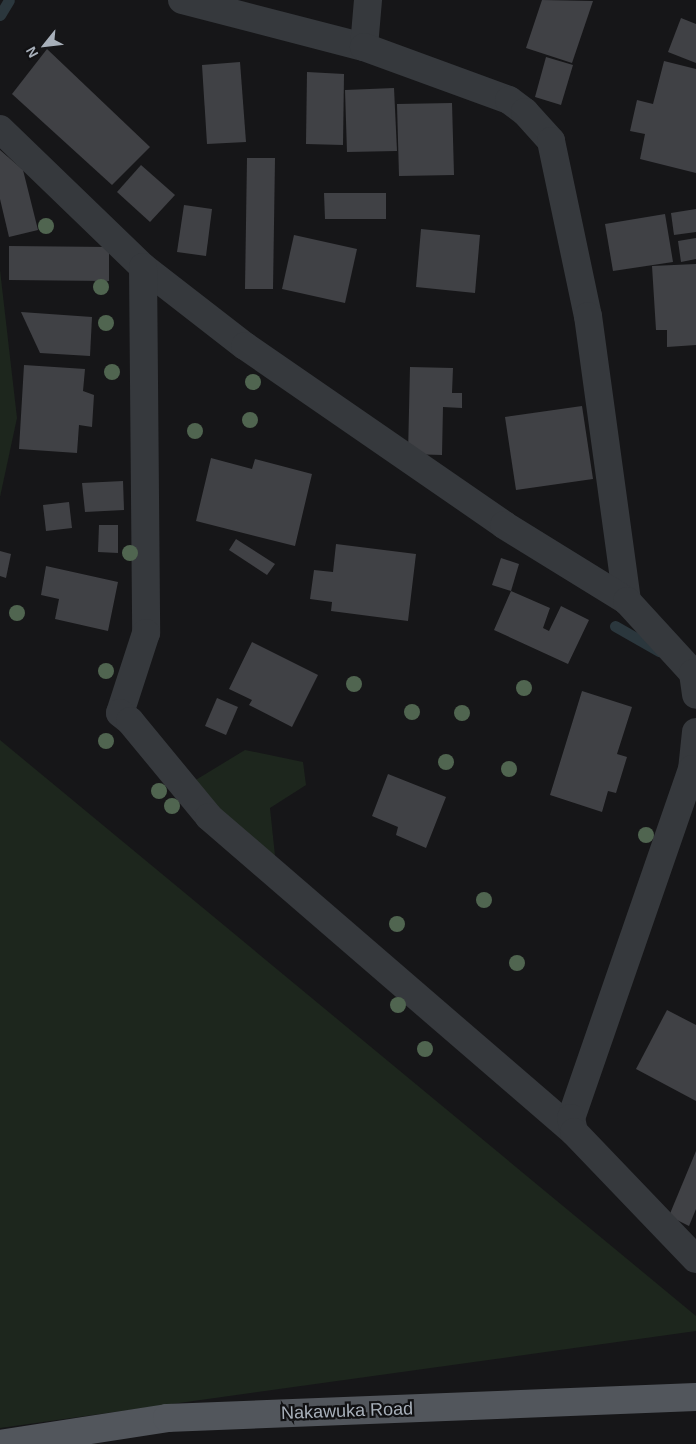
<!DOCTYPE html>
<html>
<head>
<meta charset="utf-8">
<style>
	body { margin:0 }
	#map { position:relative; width:696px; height:1444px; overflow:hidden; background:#161618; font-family:Arial,sans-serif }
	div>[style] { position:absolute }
	.green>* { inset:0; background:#1d261d }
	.stream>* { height:11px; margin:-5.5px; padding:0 5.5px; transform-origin:5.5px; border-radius:5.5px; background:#2b373d }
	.building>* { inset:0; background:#404145 }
	.minor>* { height:28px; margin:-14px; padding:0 14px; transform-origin:14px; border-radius:14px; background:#36393d }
	.major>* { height:28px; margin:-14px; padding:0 14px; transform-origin:14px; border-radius:14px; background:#52565c }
	.trees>* { width:16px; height:16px; margin:-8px; border-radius:50%; background:#506550 }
	span { translate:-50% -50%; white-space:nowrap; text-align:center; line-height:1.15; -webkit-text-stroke:4.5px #111113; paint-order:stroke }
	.street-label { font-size:18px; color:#a7afb9 }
	.north { position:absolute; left:20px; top:20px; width:50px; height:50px; -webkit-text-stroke:4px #111113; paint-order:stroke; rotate:241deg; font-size:14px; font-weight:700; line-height:20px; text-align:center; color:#a7afb9 }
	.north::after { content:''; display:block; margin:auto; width:18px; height:22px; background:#a7afb9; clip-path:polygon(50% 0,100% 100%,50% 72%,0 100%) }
</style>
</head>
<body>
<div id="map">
	<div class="green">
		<i style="clip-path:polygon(0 270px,17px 418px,0 497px)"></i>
		<i style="clip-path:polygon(0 740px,696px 1316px,696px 1331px,0 1428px)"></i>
		<i style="clip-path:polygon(245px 750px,303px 762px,306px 785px,270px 808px,275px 856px,263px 877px,194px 781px)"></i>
	</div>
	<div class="stream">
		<i style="left:0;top:15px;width:17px;rotate:-59deg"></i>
		<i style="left:615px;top:626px;width:51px;rotate:29.6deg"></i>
	</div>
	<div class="building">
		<i style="clip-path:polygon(542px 0,593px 1px,572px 63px,526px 48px)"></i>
		<i style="clip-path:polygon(681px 18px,696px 24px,696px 63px,668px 52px)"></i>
		<i style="clip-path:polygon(47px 49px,150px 147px,112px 185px,12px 94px)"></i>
		<i style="clip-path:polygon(546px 57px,573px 65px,561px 105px,535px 97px)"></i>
		<i style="clip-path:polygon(664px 61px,696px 69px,696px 173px,640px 159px,645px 134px,630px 131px,637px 100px,653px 104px)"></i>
		<i style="clip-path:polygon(240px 62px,246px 142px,207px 144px,202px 65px)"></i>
		<i style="clip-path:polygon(307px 72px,344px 74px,343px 145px,306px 144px)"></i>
		<i style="clip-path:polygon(394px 88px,397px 151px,347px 152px,345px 90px)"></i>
		<i style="clip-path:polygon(452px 103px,454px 175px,399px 176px,397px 104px)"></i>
		<i style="clip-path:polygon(0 150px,23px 170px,38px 230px,9px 237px,0 199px)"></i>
		<i style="clip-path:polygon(247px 158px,275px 158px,273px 289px,245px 289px)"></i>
		<i style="clip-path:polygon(141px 165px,175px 195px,150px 222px,117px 192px)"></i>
		<i style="clip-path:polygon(324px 193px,386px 193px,386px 219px,325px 219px)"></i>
		<i style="clip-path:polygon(184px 205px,212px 209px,206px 256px,177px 252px)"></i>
		<i style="clip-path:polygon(696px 209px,696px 232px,674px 235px,671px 213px)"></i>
		<i style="clip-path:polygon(665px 214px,673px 262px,613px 271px,605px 224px)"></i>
		<i style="clip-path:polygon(421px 229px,480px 235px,475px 293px,416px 287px)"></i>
		<i style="clip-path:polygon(294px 235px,357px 249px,345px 303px,282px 289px)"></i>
		<i style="clip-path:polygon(696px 238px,696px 259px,681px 262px,678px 241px)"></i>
		<i style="clip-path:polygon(9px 246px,109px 247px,109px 281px,9px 280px)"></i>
		<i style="clip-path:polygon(696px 264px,696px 345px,667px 347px,667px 330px,656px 330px,652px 266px)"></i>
		<i style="clip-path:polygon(21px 312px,92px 317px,90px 356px,40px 353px)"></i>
		<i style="clip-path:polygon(24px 365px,85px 369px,83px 391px,94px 395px,92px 427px,79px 425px,77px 453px,19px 449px)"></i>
		<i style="clip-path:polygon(410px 367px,453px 368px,452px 393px,462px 393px,462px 408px,443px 407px,442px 455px,408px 454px)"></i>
		<i style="clip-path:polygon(582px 406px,593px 479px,516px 490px,505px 417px)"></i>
		<i style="clip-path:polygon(211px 458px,252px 469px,255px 459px,312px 474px,295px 546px,196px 521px)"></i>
		<i style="clip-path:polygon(123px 481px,124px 510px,85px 512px,82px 483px)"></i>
		<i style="clip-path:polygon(69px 502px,72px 528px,46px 531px,43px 505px)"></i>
		<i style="clip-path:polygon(99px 525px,118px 525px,118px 553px,98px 552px)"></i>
		<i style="clip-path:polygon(236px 539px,275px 564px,267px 575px,229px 550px)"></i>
		<i style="clip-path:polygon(336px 544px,416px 554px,408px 621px,331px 611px,332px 602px,310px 599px,314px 570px,333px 572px)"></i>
		<i style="clip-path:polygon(0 551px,11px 554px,6px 578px,0 576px)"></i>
		<i style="clip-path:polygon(501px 558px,519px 564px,511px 591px,492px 585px)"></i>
		<i style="clip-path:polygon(46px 566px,118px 582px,108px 631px,55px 619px,59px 599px,41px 595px)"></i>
		<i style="clip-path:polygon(511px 591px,550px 608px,543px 628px,549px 631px,561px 606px,589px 620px,568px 664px,494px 630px)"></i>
		<i style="clip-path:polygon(252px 642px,318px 675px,292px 727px,249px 705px,252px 700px,229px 689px)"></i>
		<i style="clip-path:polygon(582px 691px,632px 707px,617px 754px,627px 757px,616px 793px,608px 791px,602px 812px,550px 795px)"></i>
		<i style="clip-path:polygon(217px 698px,238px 707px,226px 735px,205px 726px)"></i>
		<i style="clip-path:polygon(388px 774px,446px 797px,426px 848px,396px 835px,398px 827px,372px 816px)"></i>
		<i style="clip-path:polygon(667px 1010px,696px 1025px,696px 1101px,636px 1069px)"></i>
		<i style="clip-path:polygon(696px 1151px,696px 1209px,689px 1226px,669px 1216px)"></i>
	</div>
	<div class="minor">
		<i style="left:182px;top:0;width:188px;rotate:14.5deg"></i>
		<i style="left:368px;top:0;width:47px;rotate:94.9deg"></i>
		<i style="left:364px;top:47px;width:154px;rotate:20.1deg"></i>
		<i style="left:509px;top:100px;width:20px;rotate:37deg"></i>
		<i style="left:525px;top:112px;width:39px;rotate:48deg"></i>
		<i style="left:551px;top:141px;width:179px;rotate:78.1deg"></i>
		<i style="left:588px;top:316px;width:288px;rotate:82.2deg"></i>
		<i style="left:0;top:129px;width:199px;rotate:44deg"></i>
		<i style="left:143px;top:267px;width:129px;rotate:37.8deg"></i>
		<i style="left:245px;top:346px;width:315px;rotate:34.6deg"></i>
		<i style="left:504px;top:525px;width:145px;rotate:31.7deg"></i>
		<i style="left:627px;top:601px;width:98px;rotate:47.5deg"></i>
		<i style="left:693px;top:673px;width:22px;rotate:82deg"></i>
		<i style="left:143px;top:267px;width:366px;rotate:89.5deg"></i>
		<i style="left:146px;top:633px;width:84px;rotate:108deg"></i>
		<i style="left:120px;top:713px;width:13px;rotate:39deg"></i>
		<i style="left:130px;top:721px;width:124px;rotate:50.5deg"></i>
		<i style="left:209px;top:817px;width:482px;rotate:40.8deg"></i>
		<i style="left:696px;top:732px;width:37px;rotate:96deg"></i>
		<i style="left:692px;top:769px;width:369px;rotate:109.1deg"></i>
		<i style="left:571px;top:1118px;width:14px;rotate:78deg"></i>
		<i style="left:574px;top:1132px;width:176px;rotate:46.2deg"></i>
	</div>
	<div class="major">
		<i style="left:0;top:1444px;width:169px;rotate:-8.8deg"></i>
		<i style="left:167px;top:1418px;width:529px;rotate:-2.27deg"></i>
	</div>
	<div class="trees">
		<i style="left:46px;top:226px"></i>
		<i style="left:101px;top:287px"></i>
		<i style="left:106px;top:323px"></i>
		<i style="left:112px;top:372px"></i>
		<i style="left:253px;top:382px"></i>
		<i style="left:250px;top:420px"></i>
		<i style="left:195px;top:431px"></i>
		<i style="left:130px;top:553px"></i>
		<i style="left:17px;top:613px"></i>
		<i style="left:106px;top:671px"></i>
		<i style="left:354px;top:684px"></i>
		<i style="left:524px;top:688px"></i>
		<i style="left:412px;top:712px"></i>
		<i style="left:462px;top:713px"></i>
		<i style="left:106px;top:741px"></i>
		<i style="left:446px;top:762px"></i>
		<i style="left:509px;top:769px"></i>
		<i style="left:159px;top:791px"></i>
		<i style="left:172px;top:806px"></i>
		<i style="left:646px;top:835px"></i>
		<i style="left:484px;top:900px"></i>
		<i style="left:397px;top:924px"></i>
		<i style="left:517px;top:963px"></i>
		<i style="left:398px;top:1005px"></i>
		<i style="left:425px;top:1049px"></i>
	</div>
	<div class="street-label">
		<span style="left:347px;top:1411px;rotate:-2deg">Nakawuka Road</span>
	</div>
	<div class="north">N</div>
</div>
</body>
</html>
